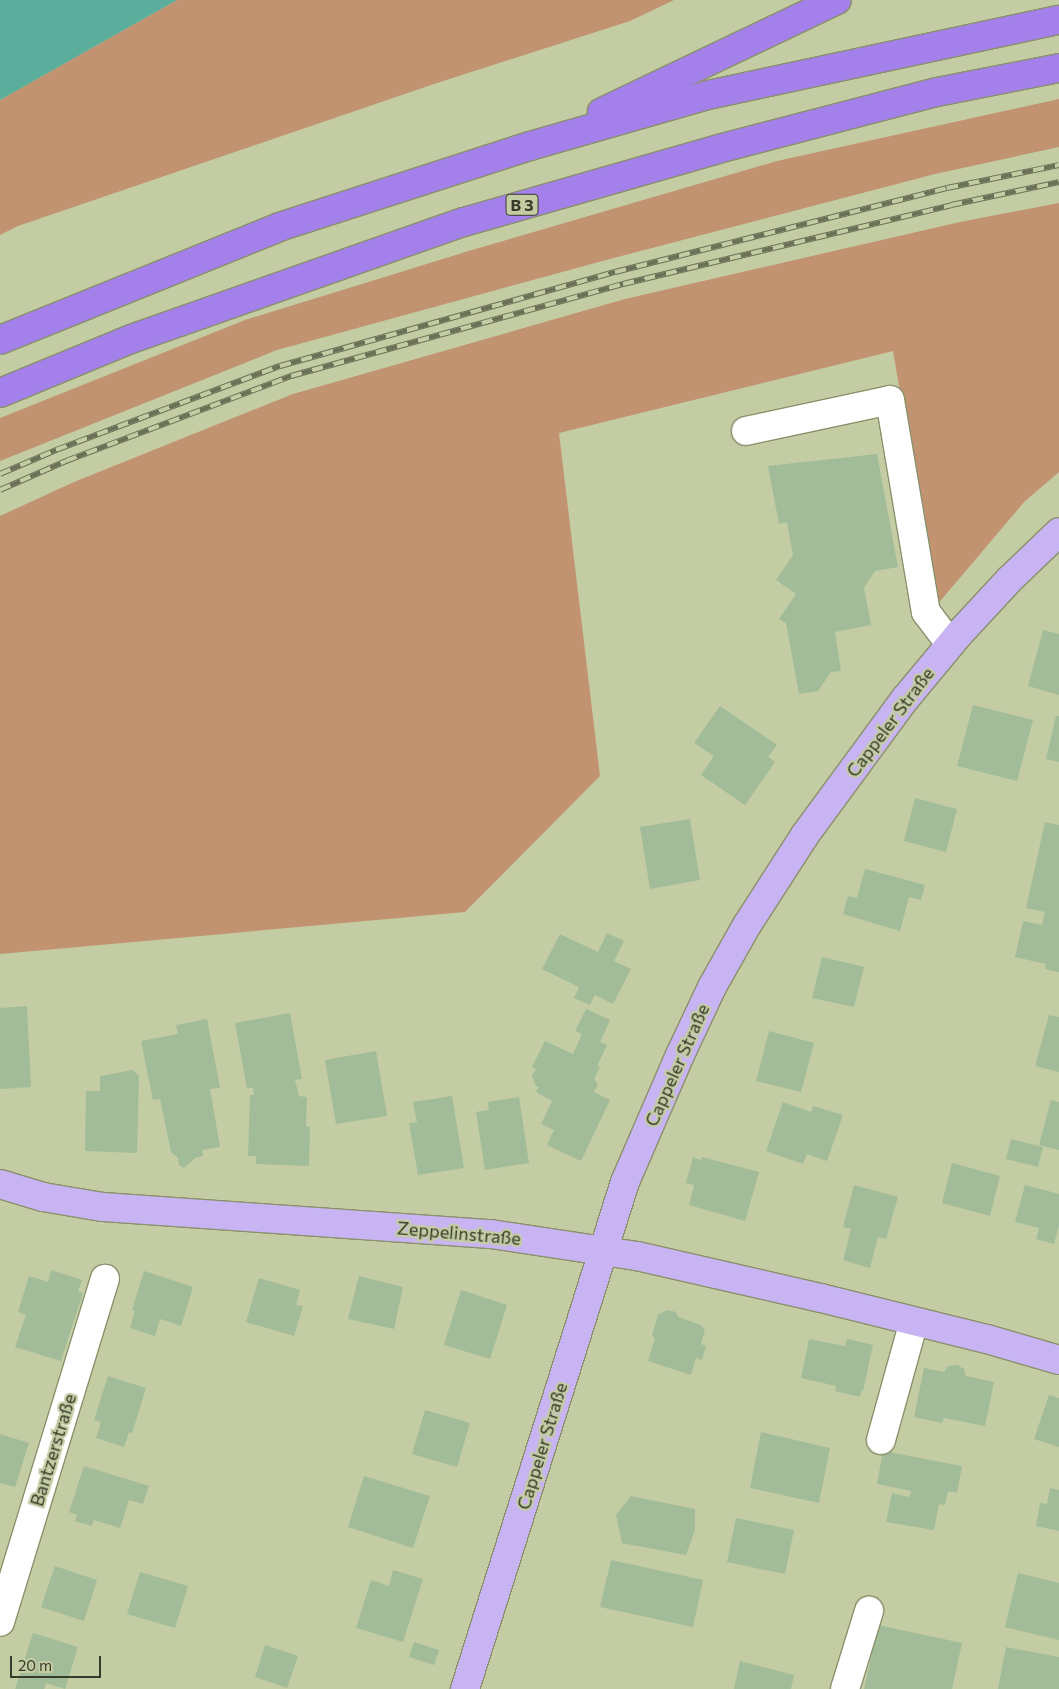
<!DOCTYPE html>
<html>
<head>
<meta charset="utf-8">
<style>
	body { margin:0 }
	#map { position:relative; width:1059px; height:1689px; overflow:hidden; background:#c3cca3; font-family:Commissioner,sans-serif }
	div>[style] { position:absolute }
	.green>* { inset:0; background:#c29370 }
	.water>* { inset:0; background:#5cae9c }
	.building>* { inset:0; background:#a2bc99 }
	.roads { filter:drop-shadow(1px 0 #89916a) drop-shadow(-1px 0 #89916a) drop-shadow(0 1px #89916a) drop-shadow(0 -1px #89916a) }
	.minor>* { height:28px; margin:-14px; padding:0 14px; transform-origin:14px; border-radius:14px; background:#fff }
	.major>* { height:28px; margin:-14px; padding:0 14px; transform-origin:14px; border-radius:14px; background:#c8b3f3 }
	.highway>* { height:28px; margin:-14px; padding:0 14px; transform-origin:14px; border-radius:14px; background:#a480eb }
	.rail>* { height:5.5px; margin-top:-2.75px; transform-origin:0; background:repeating-linear-gradient(90deg,#c3cca3 0 11px,#6b7157 0 22px); box-sizing:border-box; border-block:1px solid #6b7157 }
	span { translate:-50% -50%; white-space:nowrap; text-align:center; line-height:1.15; -webkit-text-stroke:4.5px #c3cca3; paint-order:stroke }
	.shield-label span { padding:1px 4px; background:#c3cca3; border:1px solid; border-radius:4px; -webkit-text-stroke-width:0 }
	.shield-label { font-size:16px; color:#373b2a; font-weight:700 }
	.street-label { font-size:18px; color:#373b2a }
	.scale { position:absolute; left:10px; top:1656px; width:91px; height:22px; box-sizing:border-box; border:2px solid #373b2a; border-top:0; padding-left:6px; font-size:15px; line-height:18px; white-space:nowrap; color:#373b2a; -webkit-text-stroke:4px #c3cca3; paint-order:stroke }
</style>
</head>
<body>
<div id="map">
	<div class="green">
		<i style="clip-path:polygon(177px 0,674px 0,630px 21px,437px 83px,18px 226px,0 235px,0 100px)"></i>
		<i style="clip-path:polygon(1059px 99px,1059px 147px,935px 174px,610px 259px,277px 350px,0 461px,0 418px,245px 320px,472px 250px,777px 161px)"></i>
		<i style="clip-path:polygon(1059px 203px,1059px 472px,1025px 501px,936px 606px,893px 351px,559px 433px,600px 776px,465px 912px,0 954px,0 516px,74px 482px,293px 394px,625px 299px,960px 222px)"></i>
	</div>
	<div class="water">
		<i style="clip-path:polygon(0 0,177px 0,0 100px)"></i>
	</div>
	<div class="building">
		<i style="clip-path:polygon(877px 454px,898px 567px,875px 571px,864px 588px,871px 625px,835px 632px,841px 671px,831px 672px,818px 691px,799px 694px,786px 623px,779px 619px,796px 594px,776px 580px,793px 555px,787px 522px,779px 524px,768px 466px)"></i>
		<i style="clip-path:polygon(1043px 630px,1059px 634px,1059px 695px,1028px 686px)"></i>
		<i style="clip-path:polygon(973px 705px,1033px 720px,1017px 781px,957px 766px)"></i>
		<i style="clip-path:polygon(720px 706px,777px 745px,768px 757px,775px 762px,745px 805px,701px 775px,714px 756px,694px 743px)"></i>
		<i style="clip-path:polygon(1056px 716px,1059px 716px,1059px 762px,1046px 759px)"></i>
		<i style="clip-path:polygon(915px 798px,957px 809px,946px 852px,904px 841px)"></i>
		<i style="clip-path:polygon(690px 819px,700px 880px,650px 889px,640px 827px)"></i>
		<i style="clip-path:polygon(1045px 822px,1059px 825px,1059px 972px,1045px 969px,1046px 964px,1015px 957px,1023px 921px,1042px 925px,1045px 912px,1026px 908px)"></i>
		<i style="clip-path:polygon(865px 869px,925px 885px,921px 900px,909px 897px,900px 931px,843px 914px,848px 896px,857px 898px)"></i>
		<i style="clip-path:polygon(607px 933px,624px 941px,614px 961px,631px 969px,613px 1004px,595px 995px,590px 1005px,574px 998px,579px 987px,542px 969px,560px 934px,598px 952px)"></i>
		<i style="clip-path:polygon(822px 957px,864px 967px,854px 1007px,812px 998px)"></i>
		<i style="clip-path:polygon(27px 1006px,31px 1087px,0 1089px,0 1008px)"></i>
		<i style="clip-path:polygon(586px 1009px,610px 1020px,600px 1042px,607px 1045px,597px 1066px,600px 1067px,594px 1079px,598px 1084px,594px 1092px,610px 1100px,581px 1161px,547px 1145px,554px 1130px,541px 1124px,552px 1101px,536px 1092px,539px 1087px,536px 1086px,532px 1076px,536px 1069px,532px 1067px,545px 1041px,573px 1054px,582px 1034px,575px 1031px)"></i>
		<i style="clip-path:polygon(290px 1013px,302px 1079px,295px 1080px,299px 1096px,307px 1097px,306px 1126px,310px 1127px,309px 1166px,256px 1164px,256px 1156px,248px 1156px,250px 1095px,254px 1095px,253px 1088px,247px 1088px,235px 1023px)"></i>
		<i style="clip-path:polygon(1049px 1015px,1059px 1017px,1059px 1072px,1035px 1066px)"></i>
		<i style="clip-path:polygon(207px 1019px,220px 1088px,210px 1089px,220px 1147px,202px 1150px,203px 1156px,195px 1158px,184px 1168px,179px 1165px,178px 1158px,171px 1152px,160px 1099px,153px 1100px,141px 1041px,178px 1034px,176px 1025px)"></i>
		<i style="clip-path:polygon(769px 1031px,814px 1043px,801px 1092px,756px 1081px)"></i>
		<i style="clip-path:polygon(376px 1051px,387px 1116px,336px 1124px,325px 1060px)"></i>
		<i style="clip-path:polygon(133px 1070px,139px 1076px,137px 1153px,85px 1151px,86px 1091px,100px 1091px,100px 1076px)"></i>
		<i style="clip-path:polygon(452px 1096px,464px 1168px,418px 1175px,409px 1123px,417px 1122px,413px 1102px)"></i>
		<i style="clip-path:polygon(519px 1097px,529px 1163px,485px 1170px,476px 1112px,489px 1110px,488px 1102px)"></i>
		<i style="clip-path:polygon(1051px 1100px,1059px 1102px,1059px 1150px,1039px 1145px)"></i>
		<i style="clip-path:polygon(783px 1102px,811px 1112px,813px 1106px,843px 1115px,827px 1161px,807px 1154px,803px 1164px,766px 1151px)"></i>
		<i style="clip-path:polygon(1011px 1139px,1043px 1147px,1038px 1167px,1006px 1159px)"></i>
		<i style="clip-path:polygon(693px 1157px,701px 1160px,702px 1157px,759px 1172px,745px 1221px,689px 1205px,694px 1185px,686px 1183px)"></i>
		<i style="clip-path:polygon(952px 1163px,1000px 1176px,990px 1216px,942px 1203px)"></i>
		<i style="clip-path:polygon(854px 1185px,898px 1197px,886px 1239px,878px 1237px,870px 1268px,843px 1260px,851px 1229px,843px 1227px)"></i>
		<i style="clip-path:polygon(1025px 1185px,1059px 1194px,1059px 1225px,1054px 1244px,1036px 1239px,1039px 1228px,1015px 1222px)"></i>
		<i style="clip-path:polygon(51px 1270px,82px 1280px,78px 1291px,83px 1293px,61px 1361px,15px 1347px,26px 1315px,18px 1312px,29px 1276px,48px 1282px)"></i>
		<i style="clip-path:polygon(144px 1271px,193px 1287px,181px 1326px,160px 1319px,155px 1336px,130px 1328px,135px 1311px,132px 1310px)"></i>
		<i style="clip-path:polygon(359px 1276px,403px 1287px,394px 1329px,348px 1319px)"></i>
		<i style="clip-path:polygon(259px 1278px,300px 1290px,296px 1305px,303px 1306px,294px 1336px,246px 1322px)"></i>
		<i style="clip-path:polygon(461px 1290px,507px 1305px,490px 1359px,444px 1345px)"></i>
		<i style="clip-path:polygon(667px 1310px,676px 1312px,678px 1317px,701px 1325px,705px 1330px,701px 1344px,706px 1346px,702px 1360px,696px 1358px,691px 1375px,648px 1361px,655px 1338px,652px 1335px,658px 1315px)"></i>
		<i style="clip-path:polygon(809px 1339px,845px 1346px,847px 1339px,873px 1345px,863px 1391px,861px 1391px,860px 1397px,835px 1391px,836px 1386px,801px 1378px)"></i>
		<i style="clip-path:polygon(957px 1365px,964px 1369px,966px 1376px,994px 1382px,985px 1426px,944px 1418px,942px 1423px,914px 1417px,924px 1368px,944px 1372px,948px 1366px)"></i>
		<i style="clip-path:polygon(108px 1376px,146px 1388px,132px 1433px,129px 1432px,124px 1447px,96px 1438px,101px 1422px,94px 1420px)"></i>
		<i style="clip-path:polygon(1049px 1395px,1059px 1398px,1059px 1447px,1034px 1439px)"></i>
		<i style="clip-path:polygon(425px 1410px,470px 1423px,457px 1467px,412px 1454px)"></i>
		<i style="clip-path:polygon(761px 1432px,830px 1448px,819px 1503px,750px 1488px)"></i>
		<i style="clip-path:polygon(0 1434px,29px 1443px,15px 1487px,0 1483px)"></i>
		<i style="clip-path:polygon(883px 1451px,962px 1466px,957px 1493px,948px 1491px,945px 1505px,939px 1504px,934px 1530px,886px 1522px,892px 1493px,909px 1497px,911px 1491px,877px 1484px)"></i>
		<i style="clip-path:polygon(84px 1466px,149px 1486px,143px 1504px,129px 1500px,120px 1528px,94px 1520px,92px 1526px,75px 1521px,77px 1515px,69px 1512px)"></i>
		<i style="clip-path:polygon(364px 1476px,430px 1496px,413px 1548px,348px 1527px)"></i>
		<i style="clip-path:polygon(1050px 1488px,1059px 1490px,1059px 1531px,1036px 1526px,1040px 1503px,1047px 1504px)"></i>
		<i style="clip-path:polygon(631px 1496px,695px 1509px,695px 1530px,686px 1555px,622px 1543px,616px 1515px)"></i>
		<i style="clip-path:polygon(736px 1518px,794px 1530px,785px 1574px,727px 1562px)"></i>
		<i style="clip-path:polygon(611px 1560px,703px 1580px,693px 1627px,600px 1607px)"></i>
		<i style="clip-path:polygon(55px 1566px,97px 1580px,84px 1621px,41px 1607px)"></i>
		<i style="clip-path:polygon(393px 1570px,423px 1579px,403px 1642px,356px 1628px,371px 1580px,389px 1586px)"></i>
		<i style="clip-path:polygon(140px 1572px,188px 1586px,175px 1628px,127px 1614px)"></i>
		<i style="clip-path:polygon(1018px 1573px,1059px 1583px,1059px 1640px,1005px 1627px)"></i>
		<i style="clip-path:polygon(878px 1625px,962px 1643px,952px 1689px,864px 1689px)"></i>
		<i style="clip-path:polygon(33px 1633px,78px 1647px,65px 1689px,46px 1683px,44px 1689px,15px 1689px)"></i>
		<i style="clip-path:polygon(414px 1642px,439px 1650px,434px 1665px,409px 1657px)"></i>
		<i style="clip-path:polygon(265px 1645px,298px 1656px,287px 1688px,255px 1677px)"></i>
		<i style="clip-path:polygon(1006px 1647px,1059px 1657px,1059px 1689px,998px 1689px)"></i>
		<i style="clip-path:polygon(740px 1661px,794px 1675px,791px 1689px,734px 1689px)"></i>
	</div>
	<div class="roads">
		<div class="minor">
			<i style="left:746px;top:431px;width:147px;rotate:-12.1deg"></i>
			<i style="left:890px;top:400px;width:215px;rotate:80.4deg"></i>
			<i style="left:926px;top:612px;width:40px;rotate:53deg"></i>
			<i style="left:881px;top:1440px;width:123px;rotate:-74.5deg"></i>
			<i style="left:0;top:1622px;width:359px;rotate:-73deg"></i>
			<i style="left:845px;top:1689px;width:82px;rotate:-72.9deg"></i>
		</div>
		<div class="major">
			<i style="left:0;top:1184px;width:45px;rotate:16.8deg"></i>
			<i style="left:43px;top:1197px;width:61px;rotate:9.5deg"></i>
			<i style="left:103px;top:1207px;width:389px;rotate:4deg"></i>
			<i style="left:491px;top:1234px;width:148px;rotate:8.6deg"></i>
			<i style="left:637px;top:1256px;width:189px;rotate:12.9deg"></i>
			<i style="left:821px;top:1298px;width:171px;rotate:13.9deg"></i>
			<i style="left:987px;top:1339px;width:75px;rotate:16.3deg"></i>
			<i style="left:465px;top:1689px;width:532px;rotate:-72.49deg"></i>
			<i style="left:625px;top:1182px;width:138px;rotate:-66.6deg"></i>
			<i style="left:680px;top:1055px;width:75px;rotate:-64.8deg"></i>
			<i style="left:712px;top:987px;width:71px;rotate:-60.6deg"></i>
			<i style="left:747px;top:925px;width:107px;rotate:-57.2deg"></i>
			<i style="left:805px;top:835px;width:169px;rotate:-53.7deg"></i>
			<i style="left:905px;top:699px;width:85px;rotate:-50.3deg"></i>
			<i style="left:959px;top:634px;width:74px;rotate:-47.2deg"></i>
			<i style="left:1009px;top:580px;width:69px;rotate:-43.8deg"></i>
		</div>
		<div class="highway">
			<i style="left:602px;top:112px;width:260px;rotate:-25.5deg"></i>
			<i style="left:0;top:340px;width:301px;rotate:-22deg"></i>
			<i style="left:279px;top:227px;width:264px;rotate:-17.9deg"></i>
			<i style="left:530px;top:146px;width:185px;rotate:-16deg"></i>
			<i style="left:708px;top:95px;width:359px;rotate:-12.1deg"></i>
			<i style="left:0;top:393px;width:142px;rotate:-22.4deg"></i>
			<i style="left:131px;top:339px;width:353px;rotate:-19.4deg"></i>
			<i style="left:464px;top:222px;width:264px;rotate:-16deg"></i>
			<i style="left:718px;top:149px;width:226px;rotate:-14.6deg"></i>
			<i style="left:937px;top:92px;width:124px;rotate:-11.1deg"></i>
		</div>
	</div>
	<div class="rail">
		<i style="left:0;top:474px;width:61px;rotate:-23.2deg"></i>
		<i style="left:56px;top:450px;width:239px;rotate:-20.6deg"></i>
		<i style="left:280px;top:366px;width:348px;rotate:-15.7deg"></i>
		<i style="left:615px;top:272px;width:342px;rotate:-14.2deg"></i>
		<i style="left:947px;top:188px;width:114px;rotate:-11.6deg"></i>
		<i style="left:0;top:490px;width:72px;rotate:-23.7deg"></i>
		<i style="left:66px;top:461px;width:241px;rotate:-20.7deg"></i>
		<i style="left:291px;top:376px;width:345px;rotate:-15.5deg"></i>
		<i style="left:623px;top:284px;width:337px;rotate:-13.5deg"></i>
		<i style="left:951px;top:205px;width:110px;rotate:-12deg"></i>
	</div>
	<div class="shield-label">
		<span style="left:522px;top:205px">B 3</span>
	</div>
	<div class="street-label">
		<span style="left:890px;top:722px;rotate:-53deg">Cappeler Straße</span>
		<span style="left:677px;top:1065px;rotate:-66deg">Cappeler Straße</span>
		<span style="left:459px;top:1233px;rotate:5deg">Zeppelinstraße</span>
		<span style="left:542px;top:1446px;rotate:-73deg">Cappeler Straße</span>
		<span style="left:53px;top:1450px;rotate:-73deg">Bantzerstraße</span>
	</div>
	<div class="scale">20 m</div>
</div>
</body>
</html>
